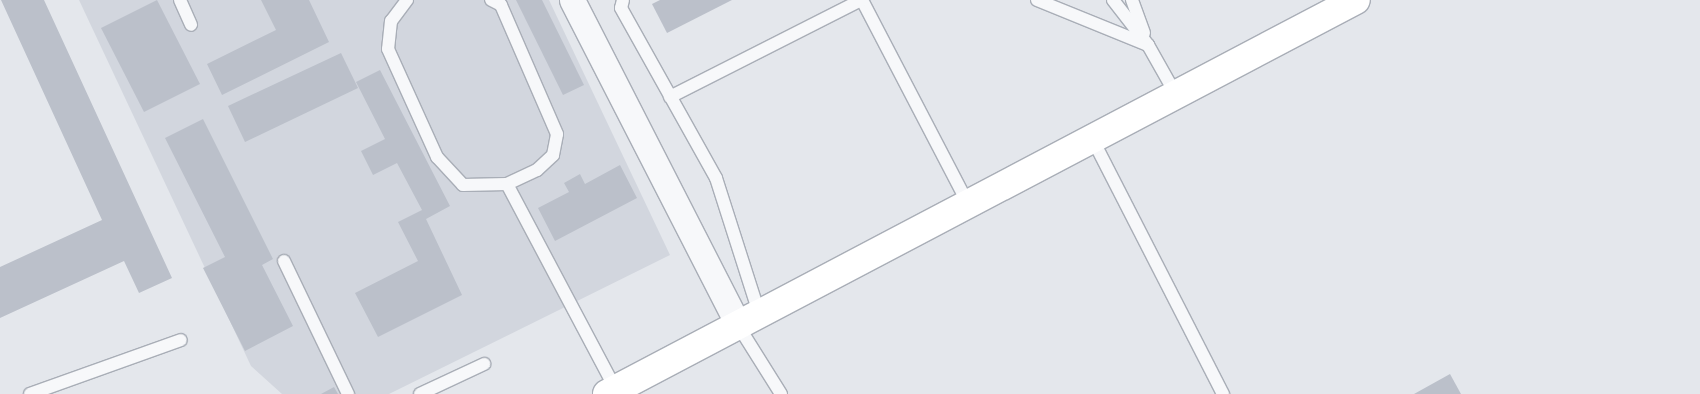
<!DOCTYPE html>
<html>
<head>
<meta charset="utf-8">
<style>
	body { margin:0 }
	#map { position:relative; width:1700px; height:394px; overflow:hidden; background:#e4e7ec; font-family:Commissioner,sans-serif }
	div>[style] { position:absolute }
	.built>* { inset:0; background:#d2d6de }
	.building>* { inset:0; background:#bbc0ca }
	.roads { filter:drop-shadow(1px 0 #a9aeb7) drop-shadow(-1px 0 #a9aeb7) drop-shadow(0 1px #a9aeb7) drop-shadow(0 -1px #a9aeb7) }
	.lane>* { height:12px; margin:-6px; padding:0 6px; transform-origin:6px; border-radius:6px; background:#f7f8fa }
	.street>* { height:25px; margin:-12.5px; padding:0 12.5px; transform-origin:12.5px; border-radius:12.5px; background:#f7f8fa }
	.secondary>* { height:28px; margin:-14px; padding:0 14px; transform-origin:14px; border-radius:14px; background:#fff }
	span { translate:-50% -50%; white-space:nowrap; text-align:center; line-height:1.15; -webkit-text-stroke:4px #f4f6f9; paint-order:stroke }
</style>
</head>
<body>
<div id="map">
	<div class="built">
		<i style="clip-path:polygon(79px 0,549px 0,670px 255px,389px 394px,282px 394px,251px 366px)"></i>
	</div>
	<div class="building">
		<i style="clip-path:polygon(1px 0,44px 0,172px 278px,139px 293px,124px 261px,0 318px,0 267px,102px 220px)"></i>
		<i style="clip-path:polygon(157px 0,200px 84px,144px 112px,101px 28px)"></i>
		<i style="clip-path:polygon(261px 0,309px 0,329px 42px,222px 95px,207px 64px,276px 30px)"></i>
		<i style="clip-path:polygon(516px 0,542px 0,584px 85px,563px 95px)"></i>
		<i style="clip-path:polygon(660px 0,732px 0,667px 33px,652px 4px)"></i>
		<i style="clip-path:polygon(341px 53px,358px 88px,245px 142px,228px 106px)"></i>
		<i style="clip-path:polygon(380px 70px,450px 206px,426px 219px,462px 295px,378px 337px,355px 293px,418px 261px,398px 222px,422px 210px,397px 163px,373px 175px,361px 151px,385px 139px,356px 82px)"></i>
		<i style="clip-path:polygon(203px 119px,273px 259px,262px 265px,293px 326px,245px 351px,203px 268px,225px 257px,165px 138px)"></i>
		<i style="clip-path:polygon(620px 165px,637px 198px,555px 241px,538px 208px,569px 192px,564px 183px,580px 174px,585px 184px)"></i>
		<i style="clip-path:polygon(1450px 374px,1461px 394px,1414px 394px)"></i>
		<i style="clip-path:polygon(334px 387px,338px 394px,321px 394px)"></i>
	</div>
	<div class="roads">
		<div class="lane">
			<i style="left:180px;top:0;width:27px;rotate:66deg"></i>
			<i style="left:407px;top:0;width:26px;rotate:127deg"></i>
			<i style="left:391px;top:21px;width:28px;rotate:96deg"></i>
			<i style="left:388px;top:49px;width:119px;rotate:65.6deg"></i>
			<i style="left:437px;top:157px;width:38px;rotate:47deg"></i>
			<i style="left:463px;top:185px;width:44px;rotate:-1.3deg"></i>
			<i style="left:507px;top:184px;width:33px;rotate:-25deg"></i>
			<i style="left:537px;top:170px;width:22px;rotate:-43deg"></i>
			<i style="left:553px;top:155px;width:21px;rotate:-79deg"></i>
			<i style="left:557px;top:134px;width:141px;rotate:-113.5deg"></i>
			<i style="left:501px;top:5px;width:11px;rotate:-153deg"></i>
			<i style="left:623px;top:0;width:8px;rotate:104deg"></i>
			<i style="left:621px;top:8px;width:195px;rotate:60.8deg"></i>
			<i style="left:716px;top:178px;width:145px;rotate:72.3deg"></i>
			<i style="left:862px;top:0;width:230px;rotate:62.5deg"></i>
			<i style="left:1037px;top:0;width:120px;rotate:22.1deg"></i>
			<i style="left:1148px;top:45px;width:55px;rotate:60.6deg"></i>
			<i style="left:1113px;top:0;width:57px;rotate:52.1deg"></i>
			<i style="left:1132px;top:0;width:35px;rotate:70deg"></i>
			<i style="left:670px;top:97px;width:214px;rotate:-26.9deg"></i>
			<i style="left:1092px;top:138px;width:288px;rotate:62.9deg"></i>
			<i style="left:507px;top:184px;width:233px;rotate:62.1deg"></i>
			<i style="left:284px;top:261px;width:148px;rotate:64.3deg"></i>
			<i style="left:739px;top:327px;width:79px;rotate:57.9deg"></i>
			<i style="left:30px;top:394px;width:160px;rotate:-19.7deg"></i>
			<i style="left:420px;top:394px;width:71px;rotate:-25.1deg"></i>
		</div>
		<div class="street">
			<i style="left:572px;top:0;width:367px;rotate:62.9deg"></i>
		</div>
		<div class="secondary">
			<i style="left:607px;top:394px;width:846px;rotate:-27.75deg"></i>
		</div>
	</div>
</div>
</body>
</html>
